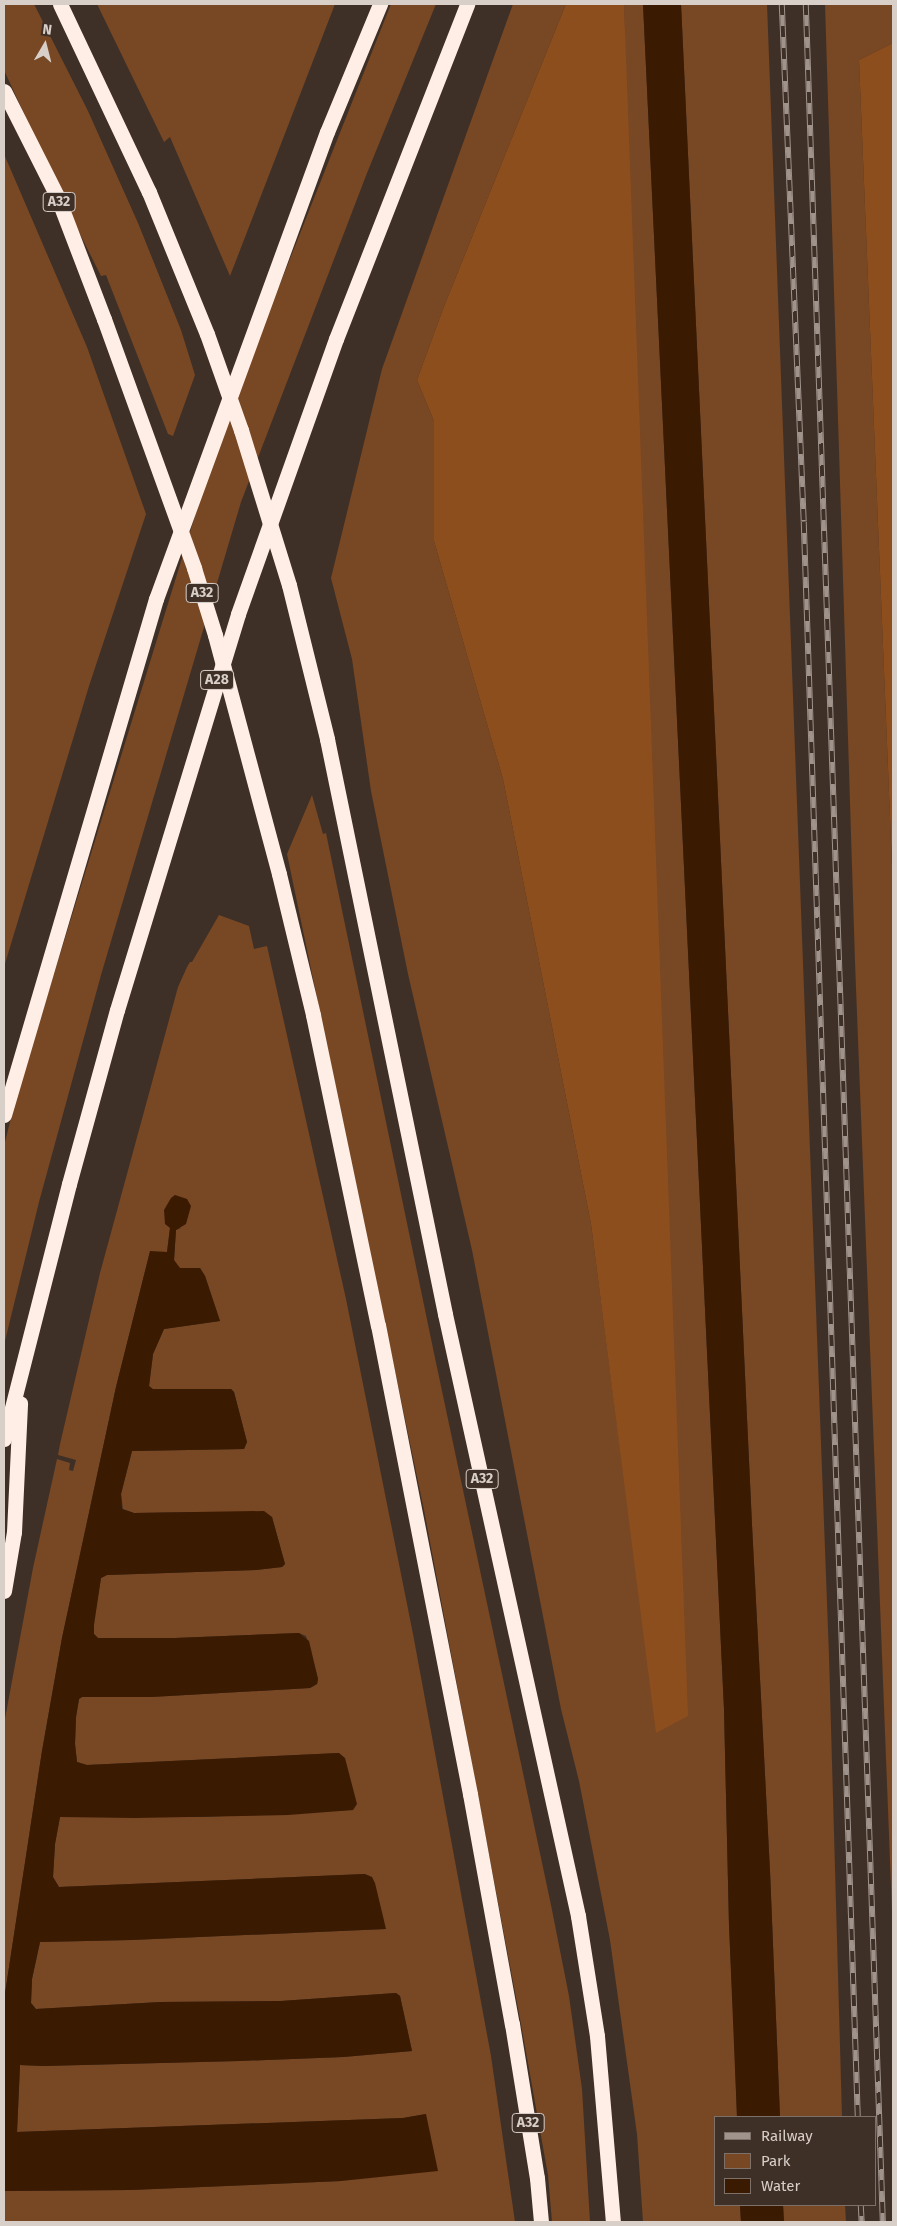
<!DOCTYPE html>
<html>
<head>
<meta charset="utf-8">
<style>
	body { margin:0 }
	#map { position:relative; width:897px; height:2226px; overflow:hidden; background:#3f3027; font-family:"Fira Sans",sans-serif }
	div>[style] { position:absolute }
	.green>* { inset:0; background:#784724 }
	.forest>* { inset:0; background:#8d4e1e }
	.water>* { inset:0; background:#3b1a02 }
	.highway>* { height:15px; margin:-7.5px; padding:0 7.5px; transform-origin:7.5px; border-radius:7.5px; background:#ffeee5 }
	.rail>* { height:5.5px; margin-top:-2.75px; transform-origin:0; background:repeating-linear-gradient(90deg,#3f3027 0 11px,#9f938c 0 22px); box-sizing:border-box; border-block:1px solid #9f938c }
	.highway-bridge>* { height:15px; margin:-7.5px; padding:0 7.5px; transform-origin:7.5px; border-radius:7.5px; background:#ffeee5 }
	span { translate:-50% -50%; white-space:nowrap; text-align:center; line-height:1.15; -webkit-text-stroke:4px #3f3027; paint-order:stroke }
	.shield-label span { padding:1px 4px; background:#3f3027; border:1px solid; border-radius:4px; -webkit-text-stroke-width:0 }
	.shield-label { font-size:14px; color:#d9cfc9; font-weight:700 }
	.frame { position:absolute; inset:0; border:5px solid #d9cfc9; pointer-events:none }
	.legend { position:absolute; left:714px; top:2116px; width:162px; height:90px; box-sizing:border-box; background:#3f3027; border:1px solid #7d7068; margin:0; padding:6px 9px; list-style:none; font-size:15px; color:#d9cfc9 }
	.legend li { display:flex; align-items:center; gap:10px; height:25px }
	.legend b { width:25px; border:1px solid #7d7068 }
	.north { position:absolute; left:20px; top:20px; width:50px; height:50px; -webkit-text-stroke:4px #3f3027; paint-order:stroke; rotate:8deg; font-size:14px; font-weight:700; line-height:20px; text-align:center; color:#d9cfc9 }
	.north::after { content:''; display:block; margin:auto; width:18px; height:22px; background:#d9cfc9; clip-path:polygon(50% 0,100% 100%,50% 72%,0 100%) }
</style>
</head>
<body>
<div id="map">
	<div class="green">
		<i style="clip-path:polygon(4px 4px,34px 4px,88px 111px,138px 223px,181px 330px,195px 375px,173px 436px,168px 434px,106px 275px,101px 276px,71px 216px,4px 70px)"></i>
		<i style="clip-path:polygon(97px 4px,335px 4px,230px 276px,170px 137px,164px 142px)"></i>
		<i style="clip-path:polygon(391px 4px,436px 4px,367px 173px,241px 502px,101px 975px,39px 1202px,4px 1345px,4px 1146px,17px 1094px,219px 438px)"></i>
		<i style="clip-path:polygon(513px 4px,566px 4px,443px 309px,417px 380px,434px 421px,434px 541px,503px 779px,591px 1224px,657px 1733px,624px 4px,643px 4px,724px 1709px,729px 1925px,734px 2031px,737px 2117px,716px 2117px,716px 2205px,740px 2205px,741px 2222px,643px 2222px,637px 2134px,610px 1940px,579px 1781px,561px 1709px,472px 1250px,408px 974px,371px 791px,352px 659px,331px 578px,382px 369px)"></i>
		<i style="clip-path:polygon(681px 4px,767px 4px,829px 1656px,842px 2117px,780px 2117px,770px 1871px,752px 1525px)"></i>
		<i style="clip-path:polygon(825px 4px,891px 4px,893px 8px,893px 43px,859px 60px,893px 890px,893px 1938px,855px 962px)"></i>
		<i style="clip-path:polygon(4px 154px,87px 347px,146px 514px,89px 686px,4px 967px)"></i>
		<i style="clip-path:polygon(312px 795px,323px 834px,326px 833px,435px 1358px,551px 1905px,569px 1996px,582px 2089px,590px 2222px,552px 2222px,548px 2175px,521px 2024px,424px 1510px,287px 854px)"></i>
		<i style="clip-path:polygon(219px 915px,249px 926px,254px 949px,267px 946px,346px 1299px,413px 1634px,491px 2056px,515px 2222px,4px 2222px,4px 2191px,130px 2190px,341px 2181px,426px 2114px,403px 2118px,17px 2132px,20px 2065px,43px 2066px,239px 2061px,343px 2057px,412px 2051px,400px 1996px,396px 1993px,281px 2001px,161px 2002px,36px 2009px,31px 2003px,32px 1979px,40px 1942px,131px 1940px,385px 1929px,365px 1874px,59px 1887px,53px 1877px,55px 1844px,60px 1817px,205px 1817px,353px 1810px,339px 1753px,87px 1765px,77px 1762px,75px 1744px,76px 1717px,79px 1699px,82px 1697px,151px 1697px,310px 1688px,317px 1684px,318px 1679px,306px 1636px,299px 1633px,175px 1638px,98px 1638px,94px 1634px,93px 1625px,101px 1578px,107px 1575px,256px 1570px,282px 1567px,285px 1564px,272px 1517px,194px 1512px,134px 1513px,123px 1509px,121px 1494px,132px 1451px,244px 1449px,247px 1442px,234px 1392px,231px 1389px,152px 1389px,149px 1386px,153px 1354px,164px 1329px,220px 1321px,205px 1276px,200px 1268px,180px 1268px,177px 1266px,174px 1260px,176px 1230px,181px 1228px,170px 1228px,167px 1253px,150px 1252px,116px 1387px,62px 1638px,42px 1751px,4px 2000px,4px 1724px,33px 1568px,57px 1459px,70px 1463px,69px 1470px,73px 1471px,76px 1460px,58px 1455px,60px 1444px,100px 1273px,178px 987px,187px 967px,190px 962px,192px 962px)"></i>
		<i style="clip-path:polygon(783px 2205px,845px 2205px,846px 2222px,784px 2222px)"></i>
	</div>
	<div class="forest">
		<i style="clip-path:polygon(566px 4px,624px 4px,688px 1716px,656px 1733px,591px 1224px,503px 779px,434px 541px,434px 421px,417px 380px,443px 309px)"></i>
		<i style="clip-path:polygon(893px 43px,893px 890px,859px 60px)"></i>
	</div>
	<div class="water">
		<i style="clip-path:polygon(643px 4px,681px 4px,752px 1525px,770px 1871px,780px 2117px,737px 2117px,729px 1925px,724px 1709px)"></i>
		<i style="clip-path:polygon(175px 1195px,187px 1199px,191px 1206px,186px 1224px,176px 1230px,174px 1260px,180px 1268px,200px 1268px,205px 1276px,220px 1321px,164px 1329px,153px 1354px,149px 1386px,153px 1389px,231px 1389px,234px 1392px,247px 1442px,244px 1449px,132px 1451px,121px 1494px,122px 1509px,134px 1513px,264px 1511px,272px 1517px,285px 1564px,282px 1567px,256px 1570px,107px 1575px,101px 1578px,94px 1625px,94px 1634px,98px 1638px,175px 1638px,299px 1633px,309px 1641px,318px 1679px,317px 1684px,310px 1688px,151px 1697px,82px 1697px,79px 1699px,76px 1717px,75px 1744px,77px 1762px,87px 1765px,339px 1753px,345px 1758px,357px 1804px,353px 1810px,288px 1815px,135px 1818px,60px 1817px,55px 1844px,53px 1877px,59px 1887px,365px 1874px,372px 1877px,375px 1883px,386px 1929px,131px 1940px,40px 1942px,32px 1979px,31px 2003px,36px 2009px,161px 2002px,281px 2001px,396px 1993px,400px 1996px,412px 2051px,343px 2057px,239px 2061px,43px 2066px,20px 2065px,17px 2132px,403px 2118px,426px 2114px,438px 2171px,341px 2181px,130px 2190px,4px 2191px,4px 2000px,42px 1751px,62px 1638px,116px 1387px,150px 1251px,167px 1252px,170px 1228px,165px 1224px,164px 1210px,171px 1198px)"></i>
		<i style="clip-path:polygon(740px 2205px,783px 2205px,784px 2222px,741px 2222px)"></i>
	</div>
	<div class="highway">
		<i style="left:60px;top:4px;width:208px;rotate:64.7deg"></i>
		<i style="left:4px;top:91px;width:118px;rotate:63.2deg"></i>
		<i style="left:57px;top:196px;width:132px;rotate:69.1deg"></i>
		<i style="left:327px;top:739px;width:587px;rotate:78.4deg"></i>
		<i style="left:445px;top:1314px;width:617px;rotate:77.54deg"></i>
		<i style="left:578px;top:1916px;width:121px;rotate:81deg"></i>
		<i style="left:597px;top:2036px;width:187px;rotate:85.1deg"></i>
		<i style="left:279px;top:874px;width:145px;rotate:76.4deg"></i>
		<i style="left:313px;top:1015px;width:317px;rotate:78.2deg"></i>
		<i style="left:378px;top:1325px;width:478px;rotate:78.9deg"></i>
		<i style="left:470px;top:1794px;width:234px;rotate:79.7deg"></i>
		<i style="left:512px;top:2024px;width:156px;rotate:80.8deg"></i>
		<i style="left:537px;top:2178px;width:44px;rotate:84.8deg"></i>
		<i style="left:4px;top:1115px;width:538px;rotate:-73.59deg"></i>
		<i style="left:156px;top:599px;width:497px;rotate:-69.9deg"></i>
		<i style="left:327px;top:132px;width:139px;rotate:-67.5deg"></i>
		<i style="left:4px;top:1439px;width:263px;rotate:-75.7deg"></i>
		<i style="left:69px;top:1184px;width:180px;rotate:-74.6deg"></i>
		<i style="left:117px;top:1010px;width:414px;rotate:-73deg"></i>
		<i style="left:238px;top:614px;width:292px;rotate:-70.4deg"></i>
		<i style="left:336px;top:339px;width:360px;rotate:-68.6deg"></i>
		<i style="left:4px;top:1591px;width:60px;rotate:-80.4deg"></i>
		<i style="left:14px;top:1532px;width:129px;rotate:-87.3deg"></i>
	</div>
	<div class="rail">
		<i style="left:782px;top:4px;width:518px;rotate:87.57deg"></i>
		<i style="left:804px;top:522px;width:1596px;rotate:88.06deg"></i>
		<i style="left:806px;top:4px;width:2219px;rotate:88.01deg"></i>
		<i style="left:861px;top:2205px;width:17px;rotate:87deg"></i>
	</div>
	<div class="highway-bridge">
		<i style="left:149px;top:192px;width:153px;rotate:67.8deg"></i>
		<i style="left:207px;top:334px;width:102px;rotate:70.5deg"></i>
		<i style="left:241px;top:430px;width:162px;rotate:72.8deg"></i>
		<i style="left:289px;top:585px;width:159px;rotate:76.1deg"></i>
		<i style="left:104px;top:319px;width:265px;rotate:70.1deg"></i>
		<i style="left:194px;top:568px;width:70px;rotate:72.6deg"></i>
		<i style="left:215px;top:635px;width:247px;rotate:75deg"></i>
	</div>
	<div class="shield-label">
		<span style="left:59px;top:202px">A32</span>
		<span style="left:202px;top:593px">A32</span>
		<span style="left:217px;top:680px">A28</span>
		<span style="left:482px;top:1479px">A32</span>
		<span style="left:528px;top:2123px">A32</span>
	</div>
	<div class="frame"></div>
	<ul class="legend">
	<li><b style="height:6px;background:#9f938c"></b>Railway</li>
	<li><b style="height:14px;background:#784724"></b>Park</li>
	<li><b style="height:14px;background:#3b1a02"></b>Water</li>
	</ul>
	<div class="north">N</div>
</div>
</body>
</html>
